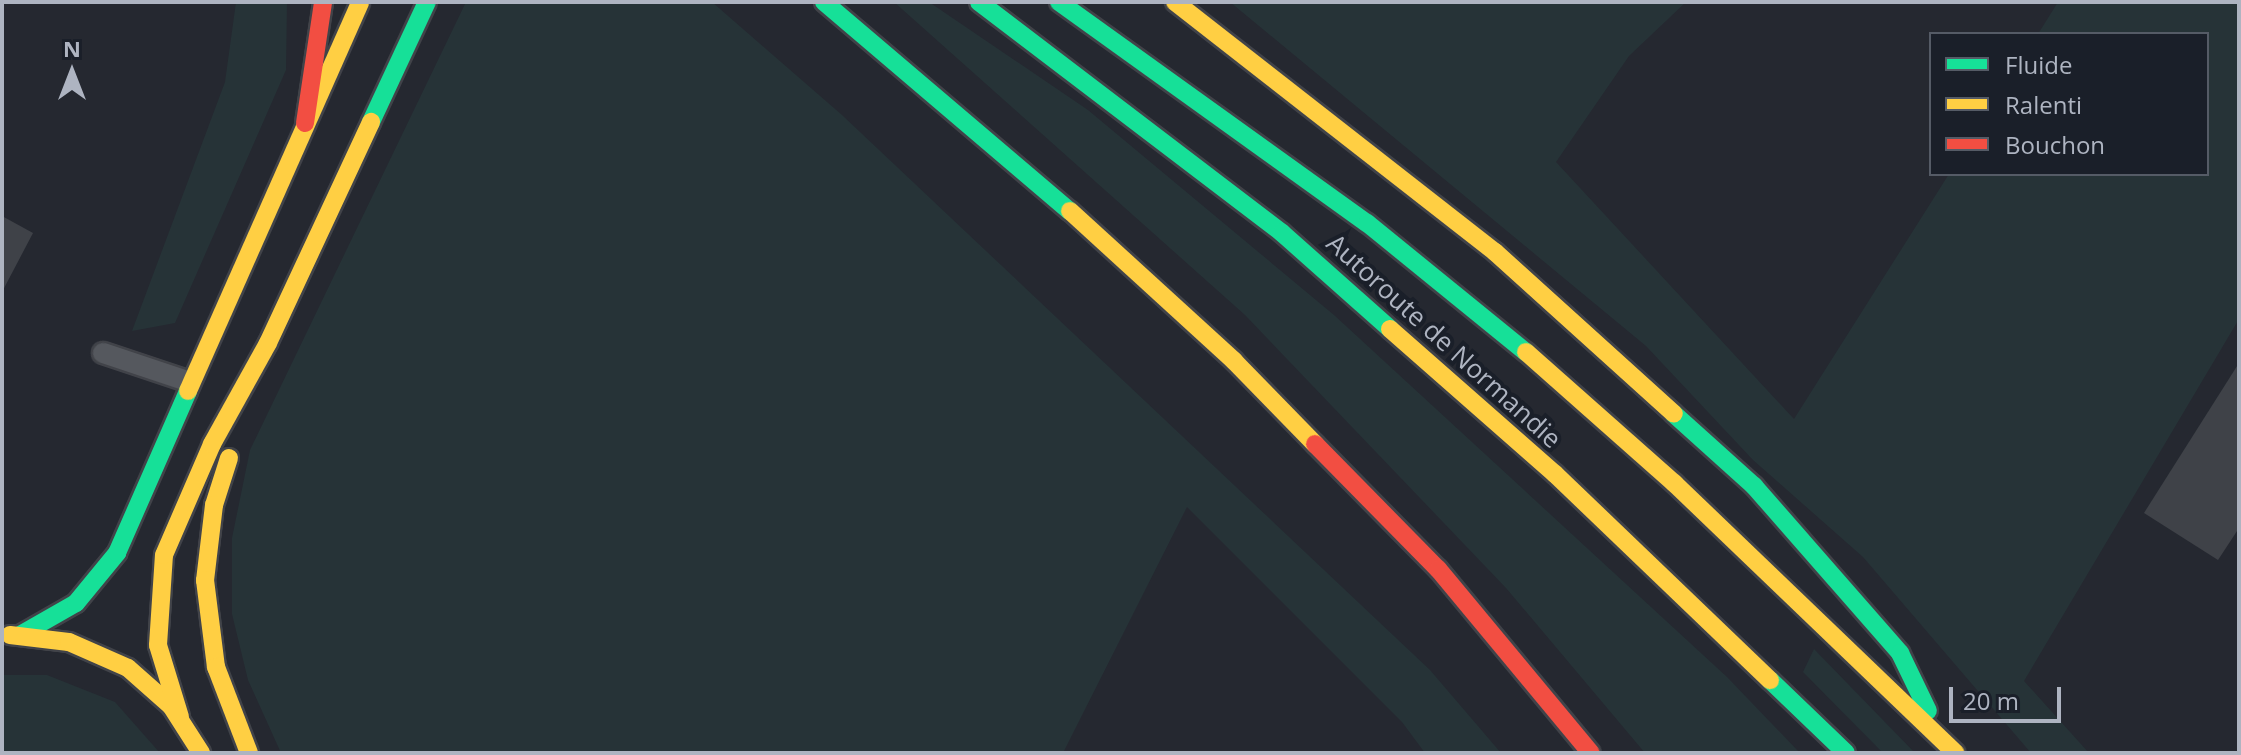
<!DOCTYPE html>
<html>
<head>
<meta charset="utf-8">
<style>
	body { margin:0 }
	#map { position:relative; width:2241px; height:755px; overflow:hidden; background:#252830; font-family:"Open Sans",sans-serif }
	div>[style] { position:absolute }
	.green>* { inset:0; background:#263337 }
	.building>* { inset:0; background:#3f4248 }
	.roads { filter:drop-shadow(2px 0 #414349) drop-shadow(-2px 0 #414349) drop-shadow(0 2px #414349) drop-shadow(0 -2px #414349) }
	.lane>* { height:20px; margin:-10px; padding:0 10px; transform-origin:10px; border-radius:10px; background:#55585e }
	.fast>* { height:18px; margin:-9px; padding:0 9px; transform-origin:9px; border-radius:9px; background:#16e098 }
	.slow>* { height:18px; margin:-9px; padding:0 9px; transform-origin:9px; border-radius:9px; background:#ffcf43 }
	.jam>* { height:18px; margin:-9px; padding:0 9px; transform-origin:9px; border-radius:9px; background:#f24e42 }
	span { translate:-50% -50%; white-space:nowrap; text-align:center; line-height:1.15; -webkit-text-stroke:8px #1a1f29; paint-order:stroke }
	.street-label { font-size:26px; color:#aeb4c1 }
	.frame { position:absolute; inset:0; border:4px solid #aeb4c1; pointer-events:none }
	.legend { position:absolute; left:1929px; top:32px; width:280px; height:144px; box-sizing:border-box; background:#1a1f29; border:2px solid #555b66; margin:0; padding:10px 14px; list-style:none; font-size:24px; color:#aeb4c1 }
	.legend li { display:flex; align-items:center; gap:16px; height:40px }
	.legend b { width:40px; border:2px solid #555b66 }
	.north { position:absolute; left:32px; top:32px; width:80px; height:80px; -webkit-text-stroke:6px #1a1f29; paint-order:stroke; rotate:0deg; font-size:22px; font-weight:700; line-height:32px; text-align:center; color:#aeb4c1 }
	.north::after { content:''; display:block; margin:auto; width:28px; height:36px; background:#aeb4c1; clip-path:polygon(50% 0,100% 100%,50% 72%,0 100%) }
	.scale { position:absolute; left:1949px; top:687px; width:112px; height:36px; box-sizing:border-box; border:4px solid #aeb4c1; border-top:0; padding-left:10px; font-size:24px; line-height:28px; white-space:nowrap; color:#aeb4c1; -webkit-text-stroke:6px #1a1f29; paint-order:stroke }
</style>
</head>
<body>
<div id="map">
	<div class="green">
		<i style="clip-path:polygon(236px 2px,287px 2px,286px 70px,175px 323px,132px 331px,225px 82px)"></i>
		<i style="clip-path:polygon(466px 2px,712px 2px,842px 115px,1430px 670px,1501px 753px,1425px 753px,1402px 722px,1187px 507px,1063px 753px,281px 753px,248px 680px,232px 614px,232px 538px,250px 450px)"></i>
		<i style="clip-path:polygon(894px 2px,929px 2px,1088px 110px,1334px 315px,1727px 677px,1800px 753px,1645px 753px,1506px 588px,1245px 315px)"></i>
		<i style="clip-path:polygon(1230px 2px,1686px 2px,1629px 56px,1556px 162px,1794px 419px,1949px 174px,2207px 174px,2207px 34px,2038px 34px,2058px 2px,2239px 2px,2239px 319px,2024px 681px,2089px 753px,2031px 753px,1863px 557px,1753px 460px,1646px 346px)"></i>
		<i style="clip-path:polygon(1814px 649px,1915px 753px,1883px 753px,1803px 672px)"></i>
		<i style="clip-path:polygon(2px 675px,47px 675px,115px 702px,160px 753px,2px 753px)"></i>
	</div>
	<div class="building">
		<i style="clip-path:polygon(2px 216px,33px 233px,2px 292px)"></i>
		<i style="clip-path:polygon(2239px 363px,2239px 528px,2218px 560px,2144px 513px)"></i>
	</div>
	<div class="roads">
		<div class="lane">
			<i style="left:103px;top:353px;width:92px;rotate:18.4deg"></i>
		</div>
		<div class="fast">
			<i style="left:824px;top:2px;width:323px;rotate:40.4deg"></i>
			<i style="left:979px;top:2px;width:381px;rotate:37.3deg"></i>
			<i style="left:1282px;top:233px;width:144px;rotate:41.6deg"></i>
			<i style="left:1059px;top:2px;width:379px;rotate:35.7deg"></i>
			<i style="left:1367px;top:223px;width:205px;rotate:39.1deg"></i>
			<i style="left:371px;top:122px;width:132px;rotate:-65deg"></i>
			<i style="left:1674px;top:414px;width:108px;rotate:42deg"></i>
			<i style="left:1754px;top:486px;width:222px;rotate:48.8deg"></i>
			<i style="left:1900px;top:653px;width:64px;rotate:64.2deg"></i>
			<i style="left:20px;top:635px;width:64px;rotate:-29.7deg"></i>
			<i style="left:76px;top:603px;width:65px;rotate:-50.6deg"></i>
			<i style="left:117px;top:553px;width:177px;rotate:-66.3deg"></i>
			<i style="left:1770px;top:680px;width:105px;rotate:43.8deg"></i>
		</div>
		<div class="slow">
			<i style="left:1175px;top:2px;width:406px;rotate:38deg"></i>
			<i style="left:1495px;top:252px;width:241px;rotate:42.1deg"></i>
			<i style="left:1070px;top:211px;width:222px;rotate:42.4deg"></i>
			<i style="left:1234px;top:361px;width:116px;rotate:45.7deg"></i>
			<i style="left:1390px;top:329px;width:220px;rotate:41.3deg"></i>
			<i style="left:1555px;top:474px;width:298px;rotate:43.8deg"></i>
			<i style="left:1526px;top:352px;width:198px;rotate:41.5deg"></i>
			<i style="left:1674px;top:483px;width:390px;rotate:43.8deg"></i>
			<i style="left:188px;top:391px;width:425px;rotate:-66.1deg"></i>
			<i style="left:229px;top:458px;width:49px;rotate:107.7deg"></i>
			<i style="left:214px;top:505px;width:76px;rotate:96.8deg"></i>
			<i style="left:205px;top:580px;width:88px;rotate:82.8deg"></i>
			<i style="left:216px;top:667px;width:92px;rotate:69deg"></i>
			<i style="left:10px;top:635px;width:59px;rotate:6.8deg"></i>
			<i style="left:69px;top:642px;width:64px;rotate:23.8deg"></i>
			<i style="left:128px;top:668px;width:57px;rotate:41.5deg"></i>
			<i style="left:171px;top:706px;width:56px;rotate:57.4deg"></i>
			<i style="left:180px;top:717px;width:75px;rotate:-107deg"></i>
			<i style="left:158px;top:645px;width:90px;rotate:-86.2deg"></i>
			<i style="left:164px;top:555px;width:121px;rotate:-66.6deg"></i>
			<i style="left:212px;top:444px;width:115px;rotate:-61deg"></i>
			<i style="left:268px;top:343px;width:244px;rotate:-65deg"></i>
		</div>
		<div class="jam">
			<i style="left:305px;top:123px;width:122px;rotate:-81.5deg"></i>
			<i style="left:1315px;top:444px;width:175px;rotate:45.5deg"></i>
			<i style="left:1438px;top:569px;width:239px;rotate:50.3deg"></i>
		</div>
	</div>
	<div class="street-label">
		<span style="left:1444px;top:341px;rotate:42deg">Autoroute de Normandie</span>
	</div>
	<div class="frame"></div>
	<ul class="legend">
	<li><b style="height:10px;background:#16e098"></b>Fluide</li>
	<li><b style="height:10px;background:#ffcf43"></b>Ralenti</li>
	<li><b style="height:10px;background:#f24e42"></b>Bouchon</li>
	</ul>
	<div class="north">N</div>
	<div class="scale">20 m</div>
</div>
</body>
</html>
